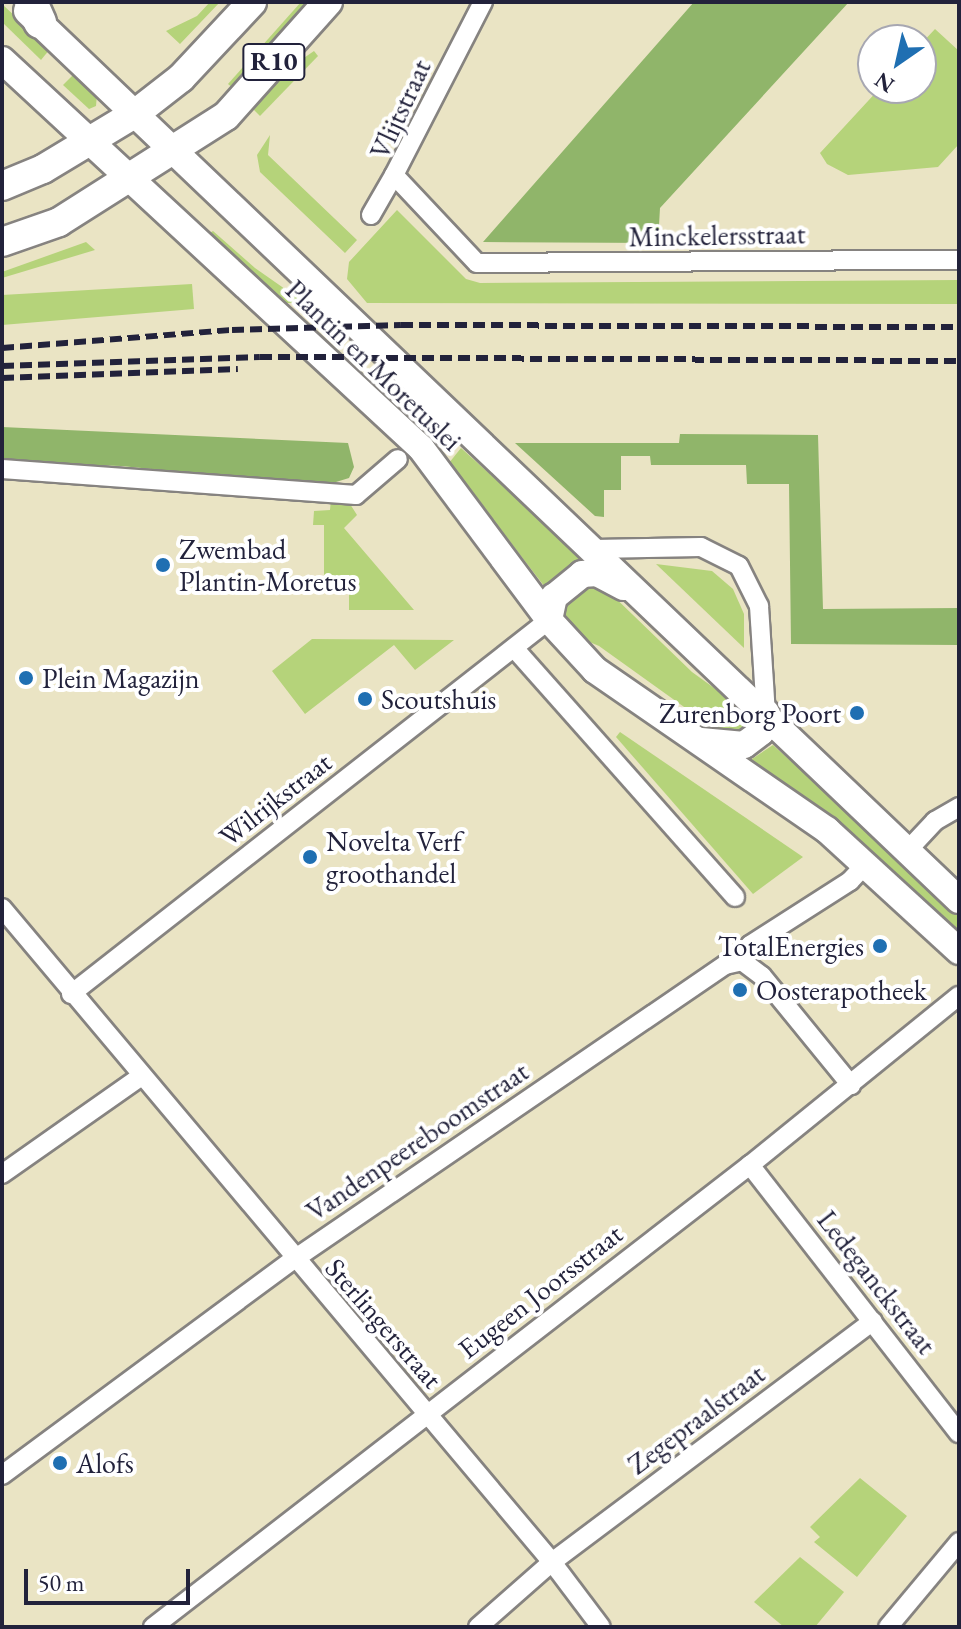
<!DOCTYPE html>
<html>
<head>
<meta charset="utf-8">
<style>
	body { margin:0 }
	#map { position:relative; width:961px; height:1629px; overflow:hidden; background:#eae4c4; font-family:"EB Garamond",serif }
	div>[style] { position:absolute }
	.green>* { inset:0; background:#b5d37a }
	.forest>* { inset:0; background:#90b56a }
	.roads { filter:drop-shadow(2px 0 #868380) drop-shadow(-2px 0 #868380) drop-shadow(0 2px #868380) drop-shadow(0 -2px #868380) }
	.street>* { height:18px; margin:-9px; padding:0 9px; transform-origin:9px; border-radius:9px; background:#fff }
	.secondary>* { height:26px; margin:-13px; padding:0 13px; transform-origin:13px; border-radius:13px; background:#fff }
	.primary>* { height:28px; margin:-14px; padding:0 14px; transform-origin:14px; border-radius:14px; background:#fff }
	.highway>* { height:32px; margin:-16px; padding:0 16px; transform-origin:16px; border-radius:16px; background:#fff }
	.rail>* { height:6px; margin-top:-3px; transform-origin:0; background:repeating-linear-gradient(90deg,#22223b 0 12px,transparent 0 18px) }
	.dots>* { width:22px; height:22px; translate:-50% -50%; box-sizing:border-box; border:4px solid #fff; border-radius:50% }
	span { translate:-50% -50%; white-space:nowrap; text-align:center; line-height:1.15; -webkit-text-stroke:8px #fff; paint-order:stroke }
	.shield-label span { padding:2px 6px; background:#fff; border:2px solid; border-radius:6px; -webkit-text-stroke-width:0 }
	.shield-label { font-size:26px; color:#22223b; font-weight:700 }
	.street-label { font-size:28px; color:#22223b }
	.poi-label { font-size:28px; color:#22223b }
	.left { translate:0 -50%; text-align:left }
	.right { translate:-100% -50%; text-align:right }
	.frame { position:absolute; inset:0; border:4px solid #22223b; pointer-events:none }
	.north { position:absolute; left:857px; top:24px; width:80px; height:80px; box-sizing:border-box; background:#fff; border:2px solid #a7a7b1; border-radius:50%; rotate:214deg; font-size:22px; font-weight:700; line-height:32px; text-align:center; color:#22223b }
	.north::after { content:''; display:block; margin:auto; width:28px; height:36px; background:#1f6fb2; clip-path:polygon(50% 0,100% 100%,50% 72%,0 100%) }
	.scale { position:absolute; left:24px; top:1569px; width:166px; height:36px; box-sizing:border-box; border:4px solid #22223b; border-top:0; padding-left:10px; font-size:24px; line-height:28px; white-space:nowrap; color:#22223b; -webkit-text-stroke:6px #fff; paint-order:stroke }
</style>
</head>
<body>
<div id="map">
	<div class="green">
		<i style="clip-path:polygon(210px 2px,220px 2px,180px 44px,166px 31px,197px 16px)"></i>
		<i style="clip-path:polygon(301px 2px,310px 2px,233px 88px,228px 84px)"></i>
		<i style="clip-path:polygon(2px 4px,50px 49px,41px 60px,2px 22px)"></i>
		<i style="clip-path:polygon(935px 29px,959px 51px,959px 144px,938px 167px,848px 175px,827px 164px,820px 153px,880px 88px,921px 88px,921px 44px)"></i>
		<i style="clip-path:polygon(314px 51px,318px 56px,260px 116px,251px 107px,279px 75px)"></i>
		<i style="clip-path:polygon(75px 73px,97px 94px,96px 106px,89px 109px,63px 85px)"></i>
		<i style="clip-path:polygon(270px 135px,268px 155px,357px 240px,345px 253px,260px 172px,257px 155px)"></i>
		<i style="clip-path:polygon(397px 210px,466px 279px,480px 283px,959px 280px,959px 304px,367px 303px,347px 279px,349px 262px)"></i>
		<i style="clip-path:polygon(213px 231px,255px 268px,305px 303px,281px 303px,208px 234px)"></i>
		<i style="clip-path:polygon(86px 242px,95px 250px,2px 278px,2px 272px)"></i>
		<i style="clip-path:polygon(192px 284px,194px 309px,2px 325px,2px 295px)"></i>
		<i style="clip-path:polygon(461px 448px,583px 558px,548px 591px,449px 463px)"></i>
		<i style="clip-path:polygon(331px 499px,350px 504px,357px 515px,344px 528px,414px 610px,349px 610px,349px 593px,324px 593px,324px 525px,313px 525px,314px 511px,330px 510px)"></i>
		<i style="clip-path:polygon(656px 564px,712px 571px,733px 589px,744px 614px,744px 648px)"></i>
		<i style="clip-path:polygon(577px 585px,603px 586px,692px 672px,739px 706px,749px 722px,743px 734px,719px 732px,599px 646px,580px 638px,562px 618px,562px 600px)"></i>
		<i style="clip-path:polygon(312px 639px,454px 640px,415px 670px,394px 645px,305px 714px,272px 671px)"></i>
		<i style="clip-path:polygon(620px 732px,803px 857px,753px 894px,616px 737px)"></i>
		<i style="clip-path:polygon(773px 745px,959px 913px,959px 935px,844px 827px,753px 765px,752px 759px)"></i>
		<i style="clip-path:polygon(860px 1478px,907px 1516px,857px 1577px,814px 1542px,820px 1537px,810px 1527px)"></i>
		<i style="clip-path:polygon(800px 1557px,844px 1592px,815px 1627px,784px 1627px,754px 1602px)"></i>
	</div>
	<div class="forest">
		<i style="clip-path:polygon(694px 2px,849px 2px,660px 208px,658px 243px,483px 242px)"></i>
		<i style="clip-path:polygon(2px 427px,348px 443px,354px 467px,349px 478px,323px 486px,121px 466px,2px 462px)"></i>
		<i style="clip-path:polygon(680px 434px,818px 435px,823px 609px,959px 608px,959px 645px,791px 644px,789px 484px,747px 484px,746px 465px,651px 465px,650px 456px,621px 456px,621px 490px,604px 490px,604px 517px,595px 516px,515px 443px,679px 443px)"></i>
	</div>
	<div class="roads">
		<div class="street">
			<i style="left:483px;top:2px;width:195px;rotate:117.2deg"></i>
			<i style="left:394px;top:175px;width:121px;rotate:46.7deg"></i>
			<i style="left:477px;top:263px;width:482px;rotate:-0.4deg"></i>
			<i style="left:371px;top:215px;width:46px;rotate:-60.1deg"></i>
			<i style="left:2px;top:469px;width:355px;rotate:4.2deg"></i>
			<i style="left:356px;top:495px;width:55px;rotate:-40.6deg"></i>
			<i style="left:594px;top:549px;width:107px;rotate:-1.1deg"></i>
			<i style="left:701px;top:547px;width:42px;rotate:26.6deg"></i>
			<i style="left:739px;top:566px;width:45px;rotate:63.4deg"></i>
			<i style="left:759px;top:606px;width:107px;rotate:86.3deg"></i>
			<i style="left:514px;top:648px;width:333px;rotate:48.4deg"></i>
			<i style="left:907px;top:851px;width:41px;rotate:-47deg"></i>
			<i style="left:935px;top:821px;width:28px;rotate:-30deg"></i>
			<i style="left:2px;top:908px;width:855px;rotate:49.94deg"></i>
			<i style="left:552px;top:1562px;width:81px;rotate:53deg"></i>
			<i style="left:742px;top:961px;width:25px;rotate:37deg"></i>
			<i style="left:762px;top:976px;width:141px;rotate:50.8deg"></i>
			<i style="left:742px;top:961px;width:18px;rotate:-63deg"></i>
			<i style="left:750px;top:945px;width:119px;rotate:-32.6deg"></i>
			<i style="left:850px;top:881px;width:23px;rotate:-47deg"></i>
			<i style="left:71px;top:994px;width:607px;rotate:-38.04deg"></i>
			<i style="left:750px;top:1165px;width:340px;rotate:52.1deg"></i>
			<i style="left:2px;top:1174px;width:169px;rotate:-35.1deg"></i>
			<i style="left:2px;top:1475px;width:362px;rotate:-36.5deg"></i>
			<i style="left:293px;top:1260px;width:523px;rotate:-34.33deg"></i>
			<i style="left:725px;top:965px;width:17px;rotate:-13deg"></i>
			<i style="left:153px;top:1627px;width:755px;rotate:-37.74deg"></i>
			<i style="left:750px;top:1165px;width:269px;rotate:-39deg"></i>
			<i style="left:478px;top:1627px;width:98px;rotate:-41.3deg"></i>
			<i style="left:552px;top:1562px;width:401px;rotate:-36.9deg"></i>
			<i style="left:888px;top:1627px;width:111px;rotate:-50.1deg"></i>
		</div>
		<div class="secondary">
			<i style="left:27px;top:11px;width:1288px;rotate:43.65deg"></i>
			<i style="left:2px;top:60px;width:571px;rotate:42.8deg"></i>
			<i style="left:421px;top:448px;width:214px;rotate:53.3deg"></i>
			<i style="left:549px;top:620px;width:68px;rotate:47.4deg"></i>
			<i style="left:595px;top:670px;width:282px;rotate:34.6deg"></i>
			<i style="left:827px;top:830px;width:179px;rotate:42.5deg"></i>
			<i style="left:549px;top:620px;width:24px;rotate:-78deg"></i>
			<i style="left:554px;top:597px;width:36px;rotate:-39deg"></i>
			<i style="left:582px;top:574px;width:15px;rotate:-4deg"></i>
			<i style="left:597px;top:573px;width:30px;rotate:28deg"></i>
			<i style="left:701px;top:741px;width:43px;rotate:5.3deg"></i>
			<i style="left:744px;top:745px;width:21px;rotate:-37deg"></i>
			<i style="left:761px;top:732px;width:20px;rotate:-75deg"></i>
		</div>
		<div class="primary">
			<i style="left:2px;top:186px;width:44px;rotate:-22.5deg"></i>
			<i style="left:43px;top:169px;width:109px;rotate:-31.1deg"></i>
			<i style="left:136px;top:113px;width:57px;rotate:-37.9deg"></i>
			<i style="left:181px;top:78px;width:104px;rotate:-46.9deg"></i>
			<i style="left:2px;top:242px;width:60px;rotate:-19.3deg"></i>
			<i style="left:59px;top:222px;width:198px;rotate:-32.4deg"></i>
			<i style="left:226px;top:116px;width:153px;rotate:-48.2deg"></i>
		</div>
		<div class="highway">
			<i style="left:31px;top:2px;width:22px;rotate:66deg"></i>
		</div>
	</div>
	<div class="rail">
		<i style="left:2px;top:348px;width:231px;rotate:-4.5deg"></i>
		<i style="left:232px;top:330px;width:169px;rotate:-1.7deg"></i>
		<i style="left:401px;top:325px;width:558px;rotate:0.21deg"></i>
		<i style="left:2px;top:366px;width:258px;rotate:-2deg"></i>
		<i style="left:260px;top:357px;width:699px;rotate:0.33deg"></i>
		<i style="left:2px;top:378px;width:236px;rotate:-2.2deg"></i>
	</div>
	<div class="dots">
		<i style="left:163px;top:565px;background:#1f6fb2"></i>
		<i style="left:26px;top:678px;background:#1f6fb2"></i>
		<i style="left:365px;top:699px;background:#1f6fb2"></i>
		<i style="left:857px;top:713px;background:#1f6fb2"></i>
		<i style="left:310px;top:857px;background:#1f6fb2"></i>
		<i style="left:880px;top:946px;background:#1f6fb2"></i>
		<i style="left:740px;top:990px;background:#1f6fb2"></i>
		<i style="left:60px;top:1463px;background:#1f6fb2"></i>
	</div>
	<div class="shield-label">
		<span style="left:274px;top:62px">R10</span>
	</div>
	<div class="street-label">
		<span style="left:400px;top:109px;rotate:-65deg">Vlijtstraat</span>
		<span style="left:717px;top:235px;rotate:-1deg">Minckelersstraat</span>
		<span style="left:374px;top:365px;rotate:44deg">Plantin en Moretuslei</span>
		<span style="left:275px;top:799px;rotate:-38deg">Wilrijkstraat</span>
		<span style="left:417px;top:1141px;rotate:-34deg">Vandenpeereboomstraat</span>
		<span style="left:877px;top:1282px;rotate:52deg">Ledeganckstraat</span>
		<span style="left:540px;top:1291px;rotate:-38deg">Eugeen Joorsstraat</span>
		<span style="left:384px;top:1323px;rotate:49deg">Sterlingerstraat</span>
		<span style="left:696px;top:1419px;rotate:-37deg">Zegepraalstraat</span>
	</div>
	<div class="poi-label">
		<span class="left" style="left:179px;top:565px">Zwembad<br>Plantin-Moretus</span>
		<span class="left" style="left:42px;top:678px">Plein Magazijn</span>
		<span class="left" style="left:381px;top:699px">Scoutshuis</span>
		<span class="right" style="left:841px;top:713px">Zurenborg Poort</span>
		<span class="left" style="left:326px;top:857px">Novelta Verf<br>groothandel</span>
		<span class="right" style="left:864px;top:946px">TotalEnergies</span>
		<span class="left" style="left:756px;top:990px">Oosterapotheek</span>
		<span class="left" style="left:76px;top:1463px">Alofs</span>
	</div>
	<div class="frame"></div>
	<div class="north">N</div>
	<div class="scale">50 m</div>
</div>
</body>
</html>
